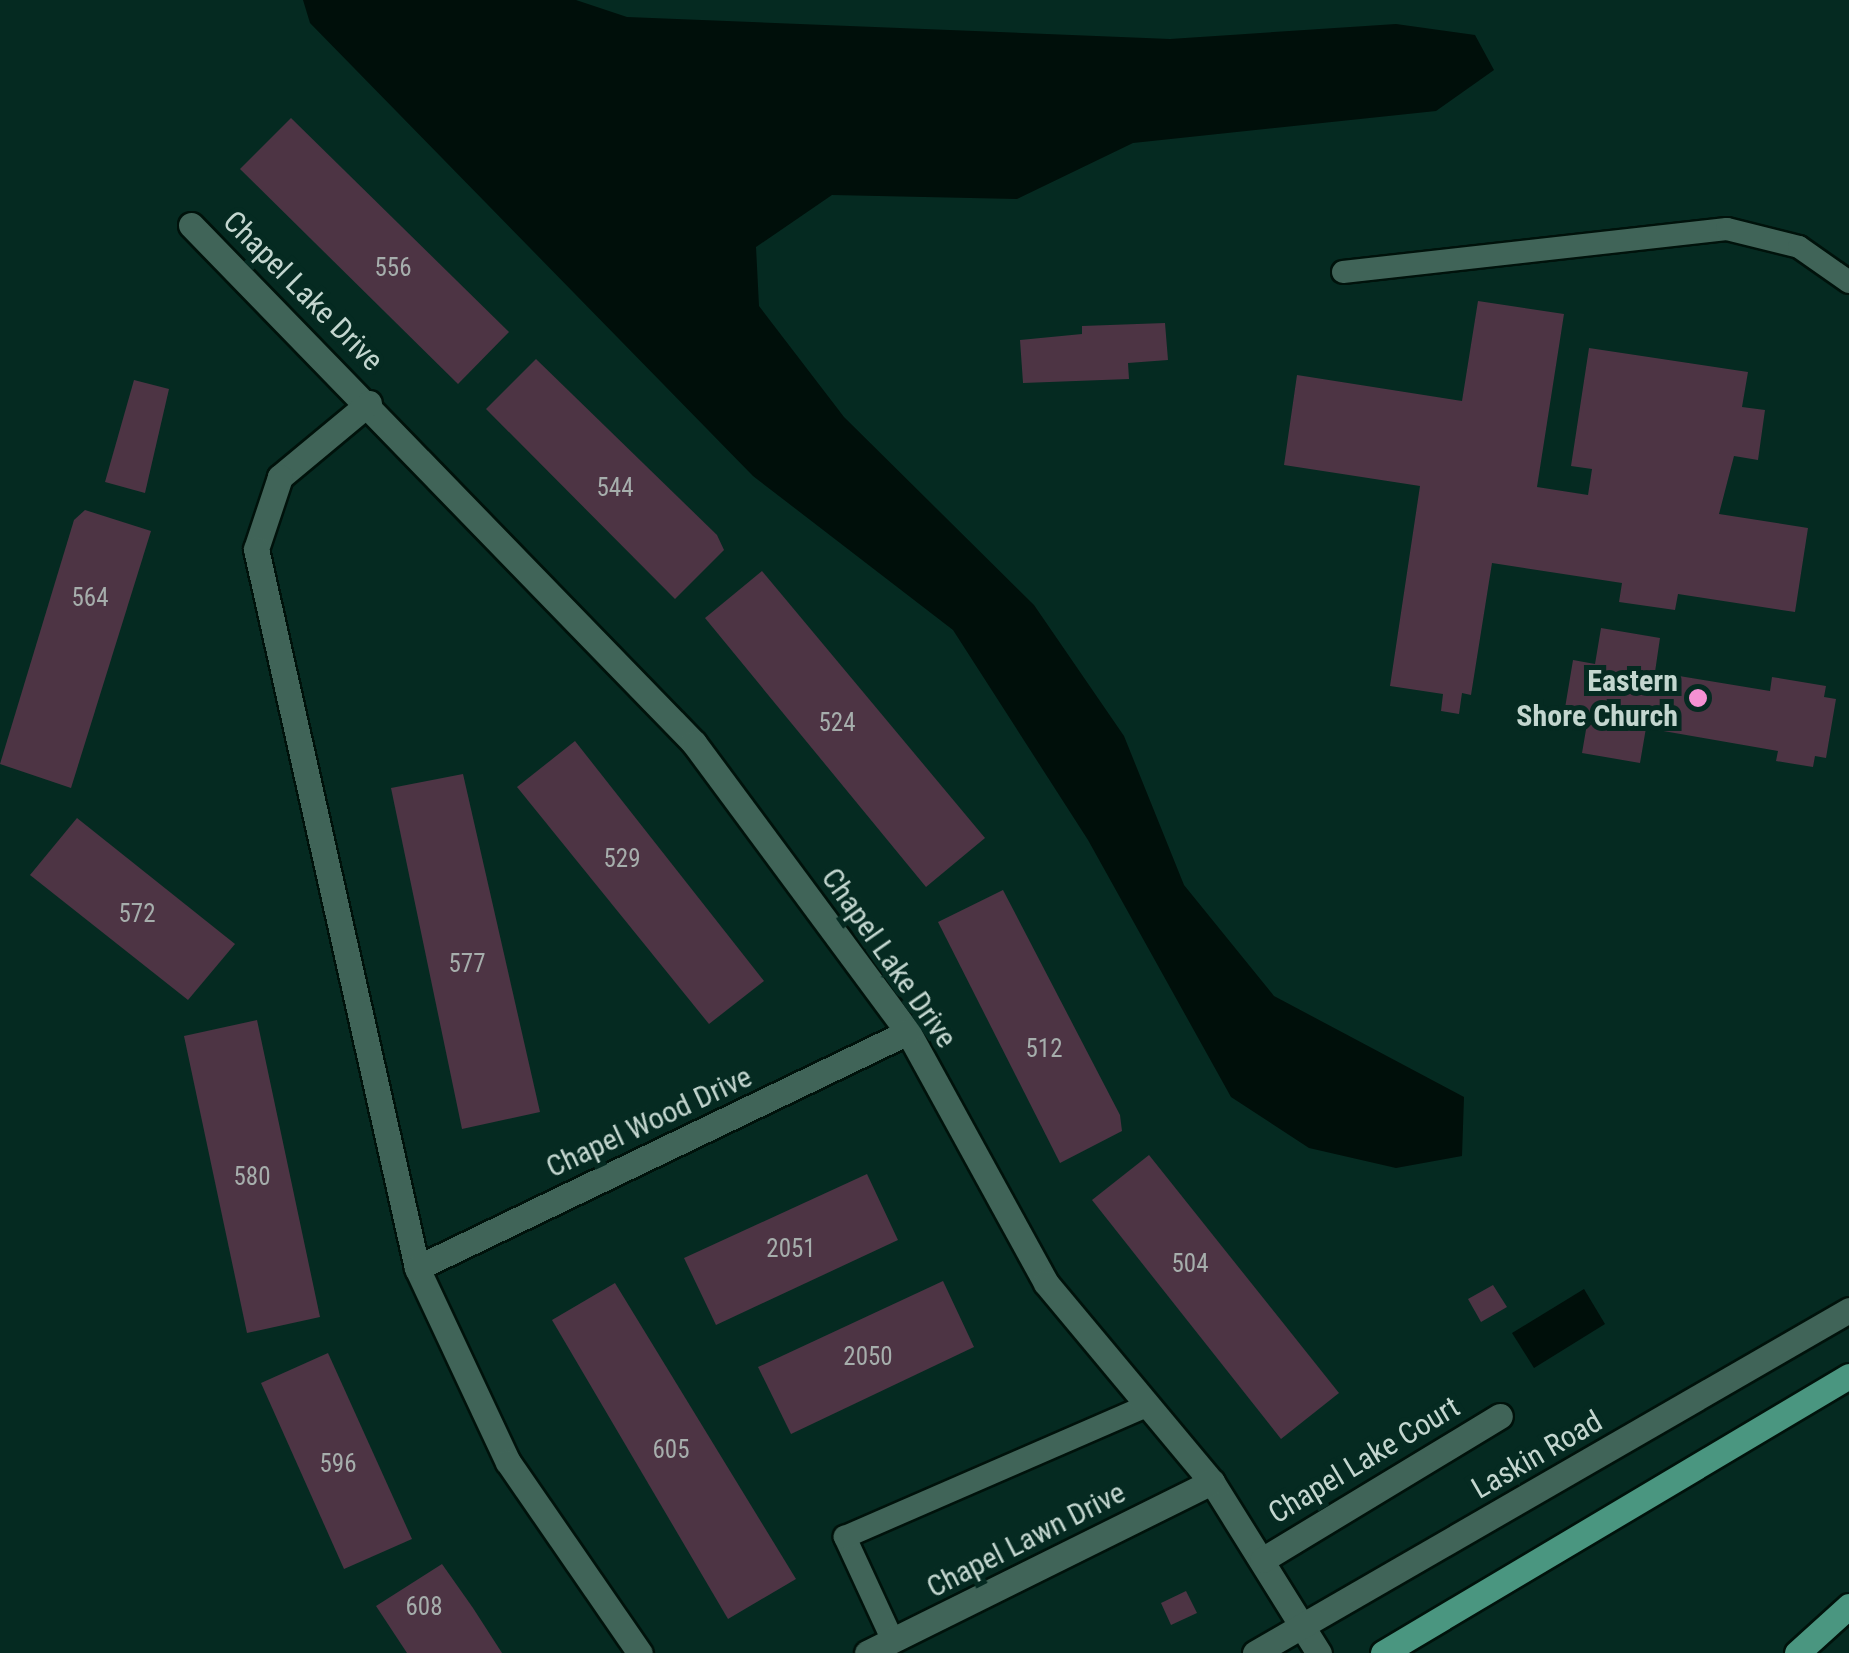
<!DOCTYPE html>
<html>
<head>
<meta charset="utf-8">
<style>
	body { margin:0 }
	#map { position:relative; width:1849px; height:1653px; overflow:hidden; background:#052a21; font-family:"Roboto Condensed",sans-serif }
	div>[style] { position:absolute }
	.water>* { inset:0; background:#000f0a }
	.building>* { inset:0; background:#4d3444 }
	.roads { filter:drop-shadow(2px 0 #00120b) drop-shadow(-2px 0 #00120b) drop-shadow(0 2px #00120b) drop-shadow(0 -2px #00120b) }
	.lane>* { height:22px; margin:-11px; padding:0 11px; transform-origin:11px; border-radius:11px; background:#406458 }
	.street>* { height:25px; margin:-12.5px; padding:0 12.5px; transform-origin:12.5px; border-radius:12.5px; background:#406458 }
	.primary>* { height:25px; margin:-12.5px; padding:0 12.5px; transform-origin:12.5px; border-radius:12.5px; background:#4a9680 }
	.dots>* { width:28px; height:28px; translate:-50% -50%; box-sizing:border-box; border:5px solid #052a21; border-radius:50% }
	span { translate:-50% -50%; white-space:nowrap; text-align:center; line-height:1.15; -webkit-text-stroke:10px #052a21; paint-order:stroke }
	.number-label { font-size:25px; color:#a6aeac }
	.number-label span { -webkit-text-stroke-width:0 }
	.street-label { font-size:30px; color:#c3d6cf }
	.poi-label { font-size:30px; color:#c3d6cf; font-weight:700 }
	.right { translate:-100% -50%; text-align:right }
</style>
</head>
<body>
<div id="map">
	<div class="water">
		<i style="clip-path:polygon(303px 0,576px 0,627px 17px,1170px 39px,1396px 24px,1475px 35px,1494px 70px,1436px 111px,1133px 143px,1017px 199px,832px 195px,756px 247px,759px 306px,844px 417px,1034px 605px,1124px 736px,1184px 885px,1274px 996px,1464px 1097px,1462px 1156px,1396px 1168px,1309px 1148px,1231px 1097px,1088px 840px,953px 630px,753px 476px,310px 23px)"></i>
		<i style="clip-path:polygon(1584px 1289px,1605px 1324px,1534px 1368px,1512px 1333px)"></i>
	</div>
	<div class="building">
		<i style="clip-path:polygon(291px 118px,509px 332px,458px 384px,240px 169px)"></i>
		<i style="clip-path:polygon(1478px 301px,1564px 314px,1537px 487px,1588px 495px,1592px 469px,1571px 466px,1589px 348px,1748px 372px,1742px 407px,1765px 410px,1758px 460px,1734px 456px,1719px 514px,1808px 528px,1795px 612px,1678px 594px,1675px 610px,1619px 602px,1622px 583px,1492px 563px,1471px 695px,1462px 693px,1459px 714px,1441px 711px,1443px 694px,1390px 686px,1420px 486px,1284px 465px,1297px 375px,1462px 401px)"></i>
		<i style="clip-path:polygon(1165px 323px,1168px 360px,1128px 363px,1129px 379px,1023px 383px,1020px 340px,1082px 334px,1082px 326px)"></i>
		<i style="clip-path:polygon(536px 359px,717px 535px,724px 550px,675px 599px,486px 409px)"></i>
		<i style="clip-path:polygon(134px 380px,169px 389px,145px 493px,105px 482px)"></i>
		<i style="clip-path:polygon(85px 510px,151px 531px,71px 788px,0 764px,74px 520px)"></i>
		<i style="clip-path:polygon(762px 571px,985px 838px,926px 887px,705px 618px)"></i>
		<i style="clip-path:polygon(1601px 628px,1660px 638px,1655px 672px,1770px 691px,1772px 677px,1826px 686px,1824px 697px,1836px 699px,1826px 758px,1815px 756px,1813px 767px,1776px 761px,1778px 751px,1646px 728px,1640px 763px,1582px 753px,1588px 718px,1564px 714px,1573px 660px,1595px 664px)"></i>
		<i style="clip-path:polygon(575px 741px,764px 981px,709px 1024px,517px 787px)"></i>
		<i style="clip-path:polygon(463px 774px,540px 1112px,462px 1129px,391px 788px)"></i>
		<i style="clip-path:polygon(77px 818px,235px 944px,188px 1000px,30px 875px)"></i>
		<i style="clip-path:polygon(1003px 890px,1120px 1115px,1122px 1131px,1060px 1163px,938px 922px)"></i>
		<i style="clip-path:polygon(257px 1020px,320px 1317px,247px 1333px,184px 1036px)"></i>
		<i style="clip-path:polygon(1149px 1155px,1339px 1393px,1281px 1439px,1092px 1200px)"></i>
		<i style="clip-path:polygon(867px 1174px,898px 1240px,716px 1325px,684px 1258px)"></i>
		<i style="clip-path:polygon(943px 1281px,974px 1347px,791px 1434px,758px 1367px)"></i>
		<i style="clip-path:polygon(615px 1283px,796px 1579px,728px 1619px,552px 1320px)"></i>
		<i style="clip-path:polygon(1493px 1285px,1507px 1307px,1481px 1322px,1468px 1299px)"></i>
		<i style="clip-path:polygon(328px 1353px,412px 1539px,344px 1569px,261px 1383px)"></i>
		<i style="clip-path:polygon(442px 1564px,473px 1608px,502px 1653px,407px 1653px,376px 1606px)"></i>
		<i style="clip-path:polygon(1186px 1591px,1197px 1613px,1171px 1625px,1161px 1603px)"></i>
	</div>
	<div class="roads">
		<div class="lane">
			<i style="left:1343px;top:272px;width:386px;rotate:-6.4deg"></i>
			<i style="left:1727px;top:229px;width:74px;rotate:14deg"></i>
			<i style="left:1799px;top:247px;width:61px;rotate:35deg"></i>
			<i style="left:893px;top:1641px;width:115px;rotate:-114.8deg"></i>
			<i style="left:845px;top:1537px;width:331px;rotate:-23.5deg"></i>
		</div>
		<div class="street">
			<i style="left:191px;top:225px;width:722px;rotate:45.84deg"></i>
			<i style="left:694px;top:743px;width:360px;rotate:53.5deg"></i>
			<i style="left:908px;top:1032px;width:286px;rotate:61.2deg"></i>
			<i style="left:1046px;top:1283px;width:259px;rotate:50.2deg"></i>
			<i style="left:1212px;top:1482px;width:202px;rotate:58deg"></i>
			<i style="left:369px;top:403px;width:116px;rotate:140.3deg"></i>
			<i style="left:280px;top:477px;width:76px;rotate:108.4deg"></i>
			<i style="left:256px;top:549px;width:737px;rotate:77.38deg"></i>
			<i style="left:417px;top:1268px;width:214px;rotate:64.9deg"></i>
			<i style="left:508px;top:1462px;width:232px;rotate:55.4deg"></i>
			<i style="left:417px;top:1268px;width:545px;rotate:-25.67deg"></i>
			<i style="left:1262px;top:1560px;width:278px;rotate:-31.2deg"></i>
			<i style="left:867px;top:1653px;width:385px;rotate:-26.4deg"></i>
			<i style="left:1255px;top:1653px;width:686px;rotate:-30deg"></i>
		</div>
		<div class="primary">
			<i style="left:1383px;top:1653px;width:542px;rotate:-30.73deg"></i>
			<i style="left:1797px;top:1653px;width:70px;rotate:-42.1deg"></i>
		</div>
	</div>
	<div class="dots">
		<i style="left:1698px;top:698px;background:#f491d3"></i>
	</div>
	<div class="number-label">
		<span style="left:393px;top:268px">556</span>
		<span style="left:615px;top:488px">544</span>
		<span style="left:90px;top:598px">564</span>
		<span style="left:837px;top:723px">524</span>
		<span style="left:622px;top:859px">529</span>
		<span style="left:137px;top:914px">572</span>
		<span style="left:467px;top:964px">577</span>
		<span style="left:1044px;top:1049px">512</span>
		<span style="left:252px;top:1177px">580</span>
		<span style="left:791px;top:1249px">2051</span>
		<span style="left:1190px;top:1264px">504</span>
		<span style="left:868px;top:1357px">2050</span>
		<span style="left:671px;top:1450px">605</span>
		<span style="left:338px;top:1464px">596</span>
		<span style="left:424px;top:1607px">608</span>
	</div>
	<div class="street-label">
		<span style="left:303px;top:291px;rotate:45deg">Chapel Lake Drive</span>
		<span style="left:889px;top:958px;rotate:55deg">Chapel Lake Drive</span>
		<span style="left:649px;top:1122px;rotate:-25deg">Chapel Wood Drive</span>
		<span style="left:1537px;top:1455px;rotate:-30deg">Laskin Road</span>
		<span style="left:1364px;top:1460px;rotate:-31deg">Chapel Lake Court</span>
		<span style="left:1026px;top:1540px;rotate:-27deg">Chapel Lawn Drive</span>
	</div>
	<div class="poi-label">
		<span class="right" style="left:1678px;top:698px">Eastern<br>Shore Church</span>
	</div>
</div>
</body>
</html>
